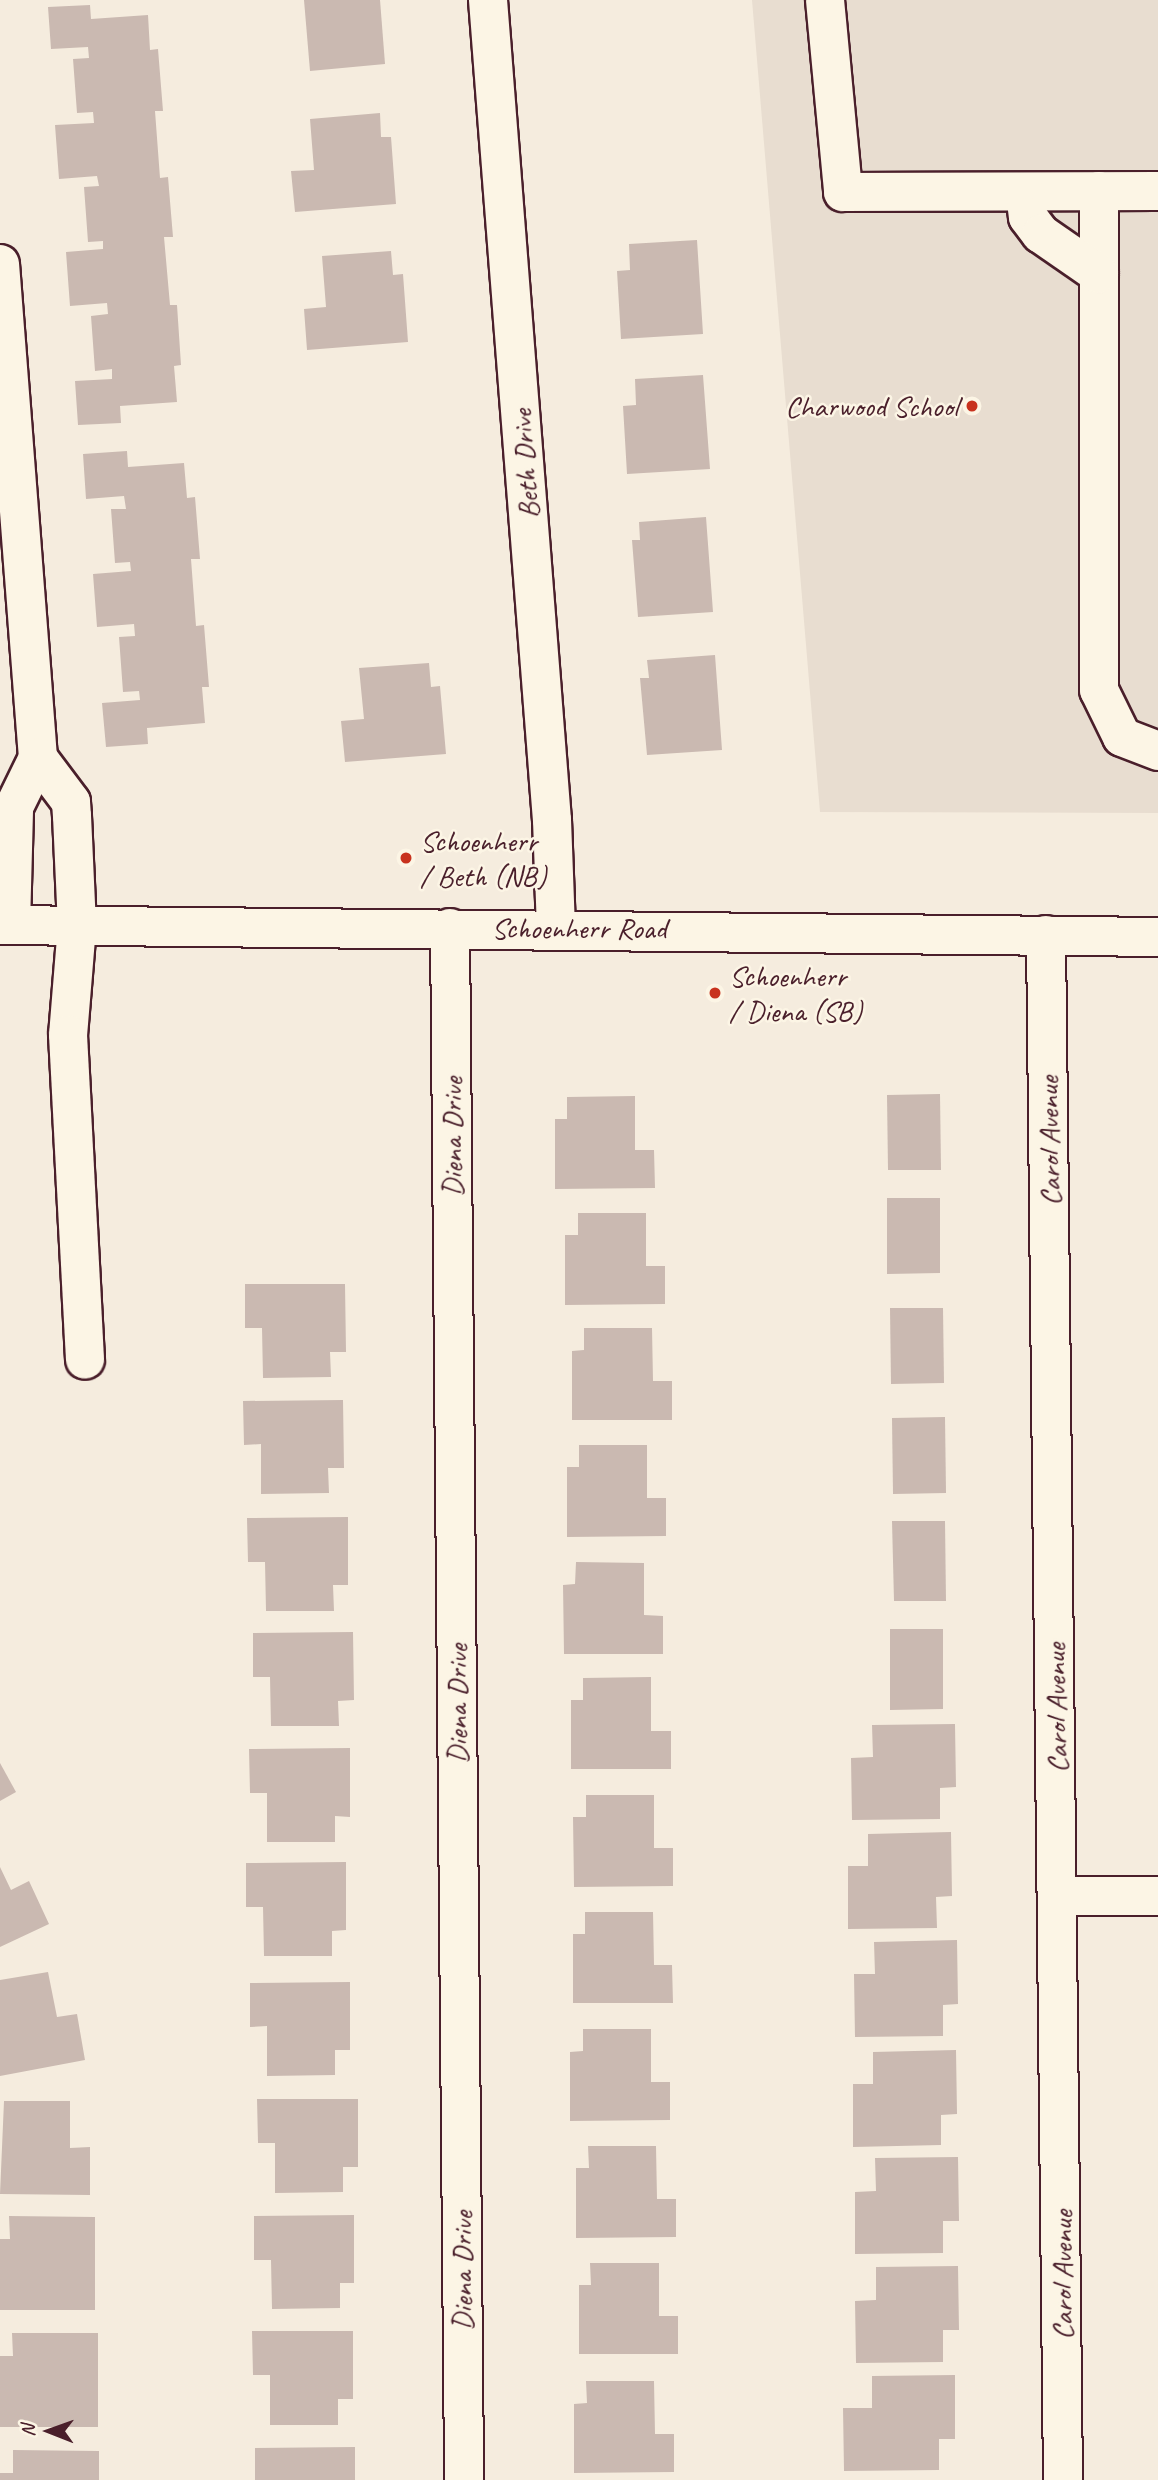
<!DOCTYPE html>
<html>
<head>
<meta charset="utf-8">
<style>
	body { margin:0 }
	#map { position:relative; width:1158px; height:2480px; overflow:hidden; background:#f5ecde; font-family:Caveat,sans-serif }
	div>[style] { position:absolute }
	.built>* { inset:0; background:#e8ddd0 }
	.building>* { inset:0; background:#cab9b1 }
	.roads { filter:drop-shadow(2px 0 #4a1f2b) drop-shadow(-2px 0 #4a1f2b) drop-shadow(0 2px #4a1f2b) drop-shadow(0 -2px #4a1f2b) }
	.minor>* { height:38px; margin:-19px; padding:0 19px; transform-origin:19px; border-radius:19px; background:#fcf5e5 }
	.major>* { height:38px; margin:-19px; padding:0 19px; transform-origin:19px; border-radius:19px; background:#fcf5e5 }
	.dots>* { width:19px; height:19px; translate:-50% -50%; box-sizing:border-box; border:4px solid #fcf5e5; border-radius:50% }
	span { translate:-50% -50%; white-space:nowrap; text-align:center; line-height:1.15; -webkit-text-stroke:5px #fcf5e5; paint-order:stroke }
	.poi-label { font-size:30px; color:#4a1f2b }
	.right { translate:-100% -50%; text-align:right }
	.left { translate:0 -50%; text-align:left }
	.street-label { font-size:30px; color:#4a1f2b }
	.north { position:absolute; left:14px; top:2396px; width:70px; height:70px; -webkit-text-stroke:5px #fcf5e5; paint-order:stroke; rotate:271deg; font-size:19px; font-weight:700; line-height:28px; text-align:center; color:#4a1f2b }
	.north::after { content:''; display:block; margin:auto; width:24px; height:32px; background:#4a1f2b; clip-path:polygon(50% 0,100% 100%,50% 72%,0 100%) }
</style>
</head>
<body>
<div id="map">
	<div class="built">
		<i style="clip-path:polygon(752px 0,1158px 0,1158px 813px,820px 812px)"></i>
	</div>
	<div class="building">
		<i style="clip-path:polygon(304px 0,380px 0,385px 64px,310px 71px)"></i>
		<i style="clip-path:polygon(90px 5px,91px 19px,148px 15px,150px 50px,158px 49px,163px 111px,155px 111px,160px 178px,168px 177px,173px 237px,164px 237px,170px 305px,177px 305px,181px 365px,174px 366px,177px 402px,120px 406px,121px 423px,78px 425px,75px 381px,112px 379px,112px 369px,95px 371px,91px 316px,108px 314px,107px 303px,70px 306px,66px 252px,103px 249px,103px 241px,88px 242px,84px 187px,99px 186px,97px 176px,59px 179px,55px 125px,94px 123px,93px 112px,77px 113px,73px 59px,89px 58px,88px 47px,51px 49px,48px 7px)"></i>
		<i style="clip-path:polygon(380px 113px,381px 137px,391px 137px,396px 204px,295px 212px,291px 171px,314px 170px,310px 119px)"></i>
		<i style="clip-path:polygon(697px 240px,703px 334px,621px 339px,617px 271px,630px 270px,629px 244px)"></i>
		<i style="clip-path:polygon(391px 251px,393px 275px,403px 274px,408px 342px,307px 350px,304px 309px,326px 307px,322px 256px)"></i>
		<i style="clip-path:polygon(703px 375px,710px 469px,627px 474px,623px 406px,636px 405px,635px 379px)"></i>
		<i style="clip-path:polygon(127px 451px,128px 467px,184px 463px,187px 498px,195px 497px,200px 559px,191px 559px,196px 626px,204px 625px,209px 687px,202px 687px,205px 723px,147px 728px,148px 744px,106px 747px,102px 703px,140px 700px,139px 691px,123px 692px,119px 637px,135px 636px,134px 624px,97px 627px,93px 574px,131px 571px,130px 562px,115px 563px,111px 509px,126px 509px,124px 496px,86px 499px,83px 454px)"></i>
		<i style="clip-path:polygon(706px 517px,713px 612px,638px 617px,632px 540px,640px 540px,639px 522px)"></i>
		<i style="clip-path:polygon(715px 655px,722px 750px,647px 755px,640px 678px,649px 678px,647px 660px)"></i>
		<i style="clip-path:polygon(429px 663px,431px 687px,440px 686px,446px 754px,345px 762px,341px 721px,364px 719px,359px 668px)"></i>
		<i style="clip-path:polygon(940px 1094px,941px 1170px,888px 1170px,887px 1095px)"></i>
		<i style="clip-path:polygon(635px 1096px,635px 1150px,654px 1150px,655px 1188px,555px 1189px,555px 1119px,567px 1119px,567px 1097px)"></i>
		<i style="clip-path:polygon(887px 1198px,940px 1198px,940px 1273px,887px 1274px)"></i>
		<i style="clip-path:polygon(578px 1213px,646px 1213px,646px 1266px,665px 1266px,665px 1304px,565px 1305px,565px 1235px,578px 1235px)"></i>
		<i style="clip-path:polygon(245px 1284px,345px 1284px,346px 1352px,330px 1352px,331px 1377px,263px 1378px,262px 1328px,245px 1328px)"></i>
		<i style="clip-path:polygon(890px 1308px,943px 1308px,944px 1383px,891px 1384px)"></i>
		<i style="clip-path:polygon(584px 1328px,652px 1328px,653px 1381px,672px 1381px,672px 1420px,572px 1420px,572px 1351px,584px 1350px)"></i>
		<i style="clip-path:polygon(343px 1400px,344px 1468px,328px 1468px,329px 1493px,261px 1494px,261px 1444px,244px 1445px,243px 1401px)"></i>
		<i style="clip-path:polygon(945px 1417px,946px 1493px,893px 1494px,892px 1418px)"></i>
		<i style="clip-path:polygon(579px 1445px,647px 1445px,647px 1498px,666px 1498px,666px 1536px,567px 1537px,567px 1467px,579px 1467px)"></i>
		<i style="clip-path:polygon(348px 1517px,348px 1585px,333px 1585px,334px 1611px,266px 1611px,265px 1562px,248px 1562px,247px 1518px)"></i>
		<i style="clip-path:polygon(892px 1521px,945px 1521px,946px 1601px,894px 1601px)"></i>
		<i style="clip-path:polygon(576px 1562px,644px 1563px,644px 1615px,663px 1616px,663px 1654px,564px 1654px,563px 1585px,575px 1584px)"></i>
		<i style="clip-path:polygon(890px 1629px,943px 1629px,943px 1709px,890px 1710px)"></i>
		<i style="clip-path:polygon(353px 1632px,354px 1700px,338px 1701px,339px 1726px,271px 1726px,270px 1677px,253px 1677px,253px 1633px)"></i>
		<i style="clip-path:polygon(651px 1677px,651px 1731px,671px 1731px,671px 1769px,571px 1769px,571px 1700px,583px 1700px,583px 1678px)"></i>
		<i style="clip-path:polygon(955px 1724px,956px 1787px,940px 1788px,940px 1819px,852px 1820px,851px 1758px,873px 1757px,872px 1725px)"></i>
		<i style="clip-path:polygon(350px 1748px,350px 1817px,335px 1816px,335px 1842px,267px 1842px,267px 1793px,250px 1793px,249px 1749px)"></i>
		<i style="clip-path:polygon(0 1763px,16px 1792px,0 1801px)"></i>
		<i style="clip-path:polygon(586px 1795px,654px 1795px,654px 1848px,673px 1848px,673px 1886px,574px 1887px,573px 1817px,586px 1817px)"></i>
		<i style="clip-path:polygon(951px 1832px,952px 1896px,936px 1897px,937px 1928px,848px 1929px,848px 1866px,868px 1866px,868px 1834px)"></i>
		<i style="clip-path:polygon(346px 1862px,346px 1930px,332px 1931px,332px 1956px,264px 1956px,263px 1907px,246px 1907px,246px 1863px)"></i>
		<i style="clip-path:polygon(0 1867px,11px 1890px,29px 1881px,49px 1924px,0 1947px)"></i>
		<i style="clip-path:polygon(585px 1912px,653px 1912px,654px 1965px,672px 1965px,673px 2003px,573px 2003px,573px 1934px,585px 1934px)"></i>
		<i style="clip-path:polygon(957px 1940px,958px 2004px,943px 2005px,943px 2036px,855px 2037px,854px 1974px,875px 1974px,874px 1942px)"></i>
		<i style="clip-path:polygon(48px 1972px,57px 2017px,77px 2014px,85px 2060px,0 2076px,0 1980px)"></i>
		<i style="clip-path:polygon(350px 1982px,350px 2050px,335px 2050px,335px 2075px,267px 2076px,267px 2026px,250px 2027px,250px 1983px)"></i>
		<i style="clip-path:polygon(583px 2029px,651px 2029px,651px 2082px,670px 2082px,670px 2120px,570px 2121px,570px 2052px,583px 2051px)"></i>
		<i style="clip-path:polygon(956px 2050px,957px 2114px,941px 2115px,941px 2145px,853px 2147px,853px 2084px,873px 2084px,873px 2052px)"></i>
		<i style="clip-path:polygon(257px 2099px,358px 2099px,358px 2167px,343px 2167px,343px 2192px,275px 2193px,275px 2143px,258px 2143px)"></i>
		<i style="clip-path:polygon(4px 2101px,70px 2101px,70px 2148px,90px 2147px,90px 2195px,0 2194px)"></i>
		<i style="clip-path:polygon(588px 2146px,656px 2146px,657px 2199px,676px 2199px,676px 2237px,576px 2238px,576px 2168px,589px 2168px)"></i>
		<i style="clip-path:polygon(958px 2157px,959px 2221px,943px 2221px,943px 2253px,855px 2254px,855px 2192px,876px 2191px,875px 2158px)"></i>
		<i style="clip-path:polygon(354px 2215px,354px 2283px,340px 2283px,340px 2308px,272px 2309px,271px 2260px,254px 2260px,254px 2216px)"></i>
		<i style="clip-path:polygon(9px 2216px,95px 2217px,95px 2310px,0 2310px,0 2239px,10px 2239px)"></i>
		<i style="clip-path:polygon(590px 2263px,659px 2263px,659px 2316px,678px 2316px,678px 2354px,579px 2354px,579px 2285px,591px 2285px)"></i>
		<i style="clip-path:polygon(958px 2266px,959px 2330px,943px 2330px,943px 2362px,856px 2363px,855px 2301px,876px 2300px,876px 2267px)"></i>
		<i style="clip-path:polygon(252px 2331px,353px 2331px,353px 2399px,338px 2399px,338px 2425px,270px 2425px,270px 2375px,253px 2375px)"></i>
		<i style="clip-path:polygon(12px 2333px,98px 2333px,98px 2427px,0 2427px,0 2356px,13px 2356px)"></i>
		<i style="clip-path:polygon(955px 2375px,955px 2439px,939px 2439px,939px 2470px,844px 2471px,843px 2408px,872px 2408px,872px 2376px)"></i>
		<i style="clip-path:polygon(586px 2381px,654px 2381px,655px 2434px,674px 2434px,674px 2472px,574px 2473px,574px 2404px,587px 2403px)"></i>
		<i style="clip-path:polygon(355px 2447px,355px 2480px,255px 2480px,255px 2448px)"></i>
		<i style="clip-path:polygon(13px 2450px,99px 2451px,99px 2480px,0 2480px,0 2473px,13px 2473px)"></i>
	</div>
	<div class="roads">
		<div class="minor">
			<i style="left:488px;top:0;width:822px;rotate:85.54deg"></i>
			<i style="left:552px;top:820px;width:108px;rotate:87.9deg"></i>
			<i style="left:825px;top:0;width:193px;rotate:84.6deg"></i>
			<i style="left:843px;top:192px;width:315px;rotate:-0.2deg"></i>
			<i style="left:1099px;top:191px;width:499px;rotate:90deg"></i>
			<i style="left:1099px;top:690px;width:52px;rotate:63.9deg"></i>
			<i style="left:1122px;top:737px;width:39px;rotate:21deg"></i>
			<i style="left:1025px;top:193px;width:24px;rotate:83deg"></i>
			<i style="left:1028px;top:217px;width:21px;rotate:53deg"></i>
			<i style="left:1041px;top:234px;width:70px;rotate:34.6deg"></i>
			<i style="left:0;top:264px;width:495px;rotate:85.6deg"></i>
			<i style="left:11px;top:925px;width:118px;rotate:-88.5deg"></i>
			<i style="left:14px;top:807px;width:55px;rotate:-63.9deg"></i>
			<i style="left:38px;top:758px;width:55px;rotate:53.1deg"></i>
			<i style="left:71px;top:802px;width:14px;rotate:86deg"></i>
			<i style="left:72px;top:816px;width:110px;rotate:87.4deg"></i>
			<i style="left:77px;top:926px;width:109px;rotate:94.7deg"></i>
			<i style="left:68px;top:1035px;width:325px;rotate:87deg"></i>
			<i style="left:450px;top:928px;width:1552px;rotate:89.48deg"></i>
			<i style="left:1046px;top:935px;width:1545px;rotate:89.37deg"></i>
			<i style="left:1058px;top:1896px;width:100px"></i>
		</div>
		<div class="major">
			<i style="left:0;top:925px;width:1158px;rotate:0.59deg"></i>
		</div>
	</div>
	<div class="dots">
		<i style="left:972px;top:406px;background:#c8321e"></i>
		<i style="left:406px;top:858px;background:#c8321e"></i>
		<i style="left:715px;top:993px;background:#c8321e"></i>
	</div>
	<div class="poi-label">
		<span class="right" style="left:958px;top:406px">Charwood School</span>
		<span class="left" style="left:420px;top:858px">Schoenherr<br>/ Beth (NB)</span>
		<span class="left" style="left:729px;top:993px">Schoenherr<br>/ Diena (SB)</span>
	</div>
	<div class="street-label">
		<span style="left:525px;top:464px;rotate:-94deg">Beth Drive</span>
		<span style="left:579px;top:928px">Schoenherr Road</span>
		<span style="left:452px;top:1137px;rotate:-90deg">Diena Drive</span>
		<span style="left:1049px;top:1141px;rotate:-91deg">Carol Avenue</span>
		<span style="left:457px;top:1704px;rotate:-90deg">Diena Drive</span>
		<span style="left:1056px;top:1708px;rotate:-91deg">Carol Avenue</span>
		<span style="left:462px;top:2271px;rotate:-90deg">Diena Drive</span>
		<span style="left:1062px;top:2275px;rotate:-90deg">Carol Avenue</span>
	</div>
	<div class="north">N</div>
</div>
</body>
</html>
